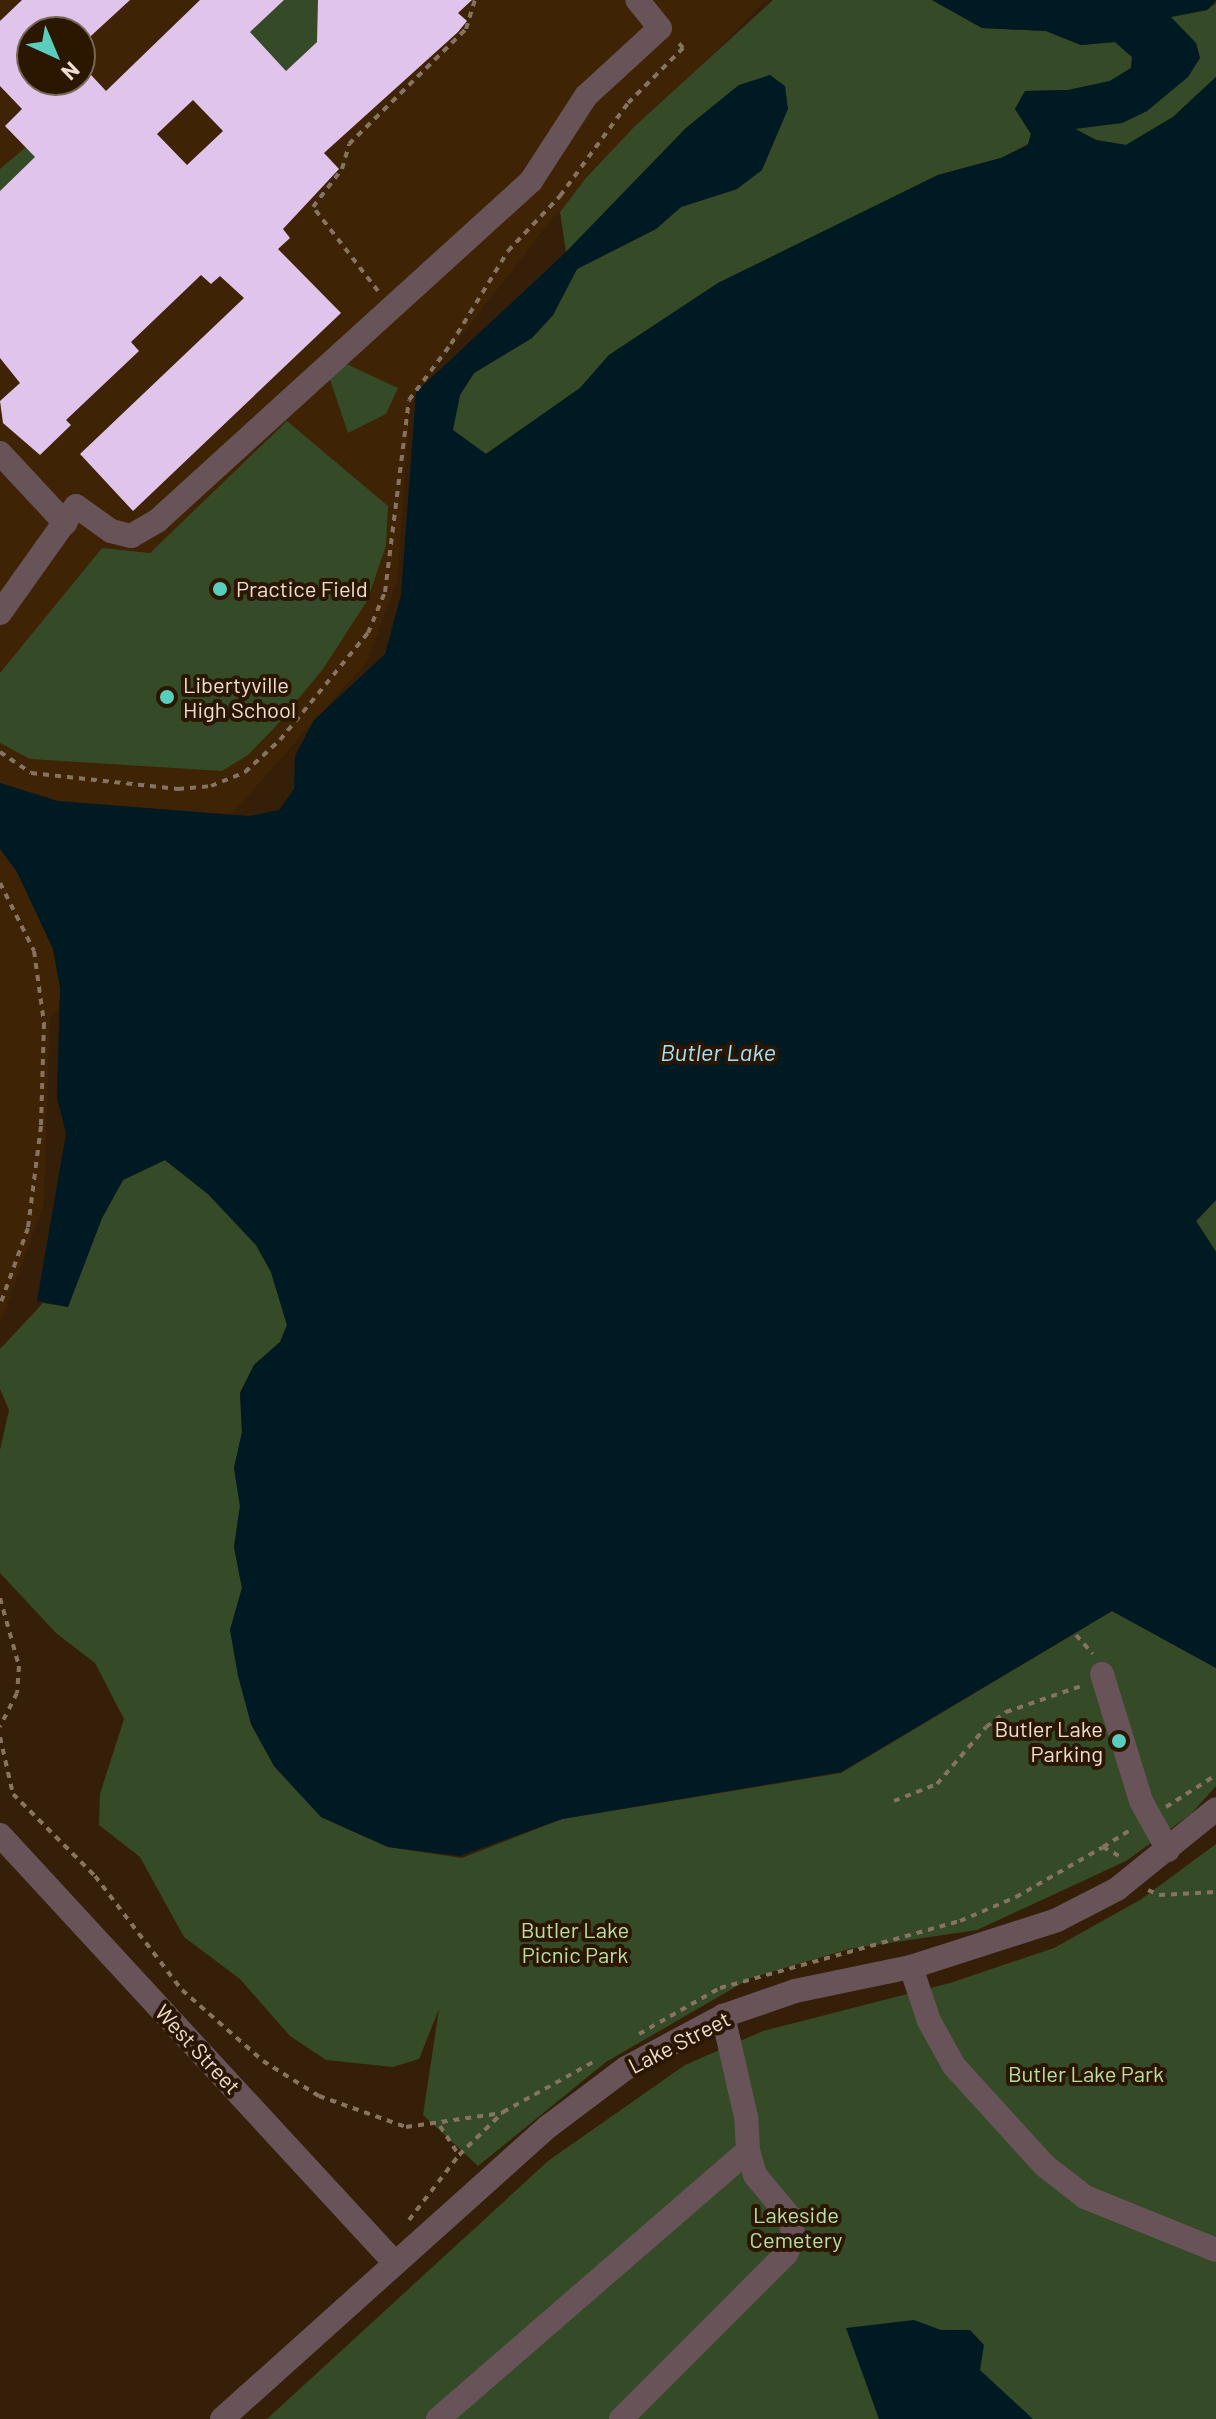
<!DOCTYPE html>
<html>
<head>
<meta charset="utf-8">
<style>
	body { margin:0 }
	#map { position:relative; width:1216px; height:2419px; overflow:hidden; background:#361f08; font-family:Barlow,sans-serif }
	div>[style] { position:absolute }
	.built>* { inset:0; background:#3e2304 }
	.green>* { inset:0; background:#354a26 }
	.water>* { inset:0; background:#001a24 }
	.building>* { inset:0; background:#e1c4ec }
	.path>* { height:4px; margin-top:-2px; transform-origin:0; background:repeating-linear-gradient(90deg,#877361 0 6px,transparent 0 12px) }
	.minor>* { height:24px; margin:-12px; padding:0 12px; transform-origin:12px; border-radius:12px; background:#685358 }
	.dots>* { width:22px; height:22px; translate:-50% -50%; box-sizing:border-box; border:4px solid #2b1600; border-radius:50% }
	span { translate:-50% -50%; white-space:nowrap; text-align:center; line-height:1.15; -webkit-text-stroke:8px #2b1600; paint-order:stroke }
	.poi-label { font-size:22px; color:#eedfd2 }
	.left { translate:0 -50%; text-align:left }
	.right { translate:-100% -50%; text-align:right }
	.park-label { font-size:22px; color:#bae0a1 }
	.street-label { font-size:22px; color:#eedfd2 }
	.water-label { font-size:24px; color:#a1e2fc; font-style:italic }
	.north { position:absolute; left:16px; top:16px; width:80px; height:80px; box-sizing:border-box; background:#2b1600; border:2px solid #796654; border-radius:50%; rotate:136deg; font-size:22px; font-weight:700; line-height:32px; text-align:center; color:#eedfd2 }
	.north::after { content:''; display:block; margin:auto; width:28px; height:36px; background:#59cebe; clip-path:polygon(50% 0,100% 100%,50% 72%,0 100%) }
</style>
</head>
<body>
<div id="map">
	<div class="built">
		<i style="clip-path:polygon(evenodd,0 0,766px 0,552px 219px,429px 377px,410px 405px,397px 581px,367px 662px,50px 1018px,44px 1204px,0 1324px,0 0,32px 32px,80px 32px,80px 80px,32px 80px,32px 32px)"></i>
	</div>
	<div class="green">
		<i style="clip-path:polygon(284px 0,318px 0,321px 38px,286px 71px,250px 32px)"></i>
		<i style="clip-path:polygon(773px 0,932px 0,982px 28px,1046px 31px,1081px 45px,1115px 42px,1132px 57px,1131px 68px,1110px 81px,1068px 90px,1025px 91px,1015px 109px,1031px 134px,1028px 144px,1001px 158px,938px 175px,718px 283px,609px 355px,580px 388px,486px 454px,452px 430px,460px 395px,474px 373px,532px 338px,553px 315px,577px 269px,656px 229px,681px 207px,737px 189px,739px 85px,686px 128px,566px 252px,560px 212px,586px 178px,635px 126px)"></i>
		<i style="clip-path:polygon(1216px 3px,1216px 77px,1173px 117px,1126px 145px,1096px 140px,1074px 128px,1122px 123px,1147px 111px,1187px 77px,1200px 58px,1196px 44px,1170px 17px,1207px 10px)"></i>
		<i style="clip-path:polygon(26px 147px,42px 151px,0 191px,0 169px)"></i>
		<i style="clip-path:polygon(340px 361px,398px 388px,386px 414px,348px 433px,328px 374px)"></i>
		<i style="clip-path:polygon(287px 421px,388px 506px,386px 546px,367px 601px,323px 669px,276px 726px,248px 755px,222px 771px,30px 759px,0 743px,0 673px,102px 548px,150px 553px)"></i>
		<i style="clip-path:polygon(165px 1160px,208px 1194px,256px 1245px,271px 1272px,287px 1325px,280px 1342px,254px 1365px,240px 1393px,242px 1432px,234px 1468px,240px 1506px,234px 1547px,242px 1588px,230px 1630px,251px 1724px,274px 1766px,321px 1817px,388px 1847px,462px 1858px,562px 1819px,841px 1773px,1112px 1611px,1216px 1668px,1216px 1786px,1191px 1814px,1126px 1861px,977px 1930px,849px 1949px,751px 1978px,606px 2062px,478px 2166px,423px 2115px,439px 2009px,419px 2059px,393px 2067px,326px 2060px,290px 2036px,240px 1979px,184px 1937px,140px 1857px,99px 1825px,100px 1794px,124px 1719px,95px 1663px,56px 1633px,0 1573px,0 1450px,9px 1410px,0 1389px,0 1349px,43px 1303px,68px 1307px,102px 1218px,123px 1180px)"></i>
		<i style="clip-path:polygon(1216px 1200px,1216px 1252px,1196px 1221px)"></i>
		<i style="clip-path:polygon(1216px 1844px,1216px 2419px,267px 2419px,548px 2161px,685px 2065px,763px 2031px,950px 1983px,1054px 1948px,1140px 1900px)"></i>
	</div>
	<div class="water">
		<i style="clip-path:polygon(932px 0,1216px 0,1207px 10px,1171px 17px,1196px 43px,1200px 58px,1188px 77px,1147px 111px,1122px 123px,1075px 129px,1096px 140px,1126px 145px,1173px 117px,1216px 77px,1216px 1200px,1196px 1221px,1216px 1252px,1216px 1668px,1112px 1611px,841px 1772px,562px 1819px,460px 1856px,388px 1847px,321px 1817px,274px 1766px,251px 1724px,238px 1676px,230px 1630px,242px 1588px,234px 1547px,240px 1506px,234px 1468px,242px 1432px,240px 1393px,254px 1365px,280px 1342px,287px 1325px,271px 1272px,256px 1245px,208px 1194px,165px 1160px,123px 1180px,102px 1218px,68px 1307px,37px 1301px,66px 1133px,57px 1098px,60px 988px,53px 949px,17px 872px,0 849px,0 783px,58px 801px,249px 816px,279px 810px,294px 789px,295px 756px,314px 720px,385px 654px,401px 595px,416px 392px,566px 252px,686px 128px,739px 85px,770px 75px,785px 86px,788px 109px,762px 170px,737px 189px,681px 207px,656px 229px,577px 269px,553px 315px,532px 338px,474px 373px,460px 395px,453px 430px,486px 454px,580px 388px,609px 355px,718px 283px,938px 175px,1001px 158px,1028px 145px,1031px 134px,1015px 109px,1025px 91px,1068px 90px,1110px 81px,1131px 68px,1132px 57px,1115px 42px,1081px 45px,1046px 31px,982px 28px)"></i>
		<i style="clip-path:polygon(914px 2320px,941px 2330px,970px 2330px,984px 2345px,980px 2370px,1033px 2419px,879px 2419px,846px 2328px)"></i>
	</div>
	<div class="building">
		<i style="clip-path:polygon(evenodd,22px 0,130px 0,80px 46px,80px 32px,32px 32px,32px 80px,80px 80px,80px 63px,106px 91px,200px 0,284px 0,250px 32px,286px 71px,317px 42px,318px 0,472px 0,458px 13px,467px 21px,458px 32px,324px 153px,339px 169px,283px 229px,290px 238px,278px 249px,341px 313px,133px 511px,80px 454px,244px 298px,220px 276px,211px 284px,201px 275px,131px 342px,139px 351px,66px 420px,71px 425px,40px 455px,3px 423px,0 401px,20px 383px,0 358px,0 191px,35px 157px,5px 126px,22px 109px,0 86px,0 21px,22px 0,193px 100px,223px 131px,187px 165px,157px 134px,193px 100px)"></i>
	</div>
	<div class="path">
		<i style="left:378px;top:291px;width:106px;rotate:-127.7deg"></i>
		<i style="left:313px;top:207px;width:48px;rotate:-52.7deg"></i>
		<i style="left:342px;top:169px;width:26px;rotate:-74deg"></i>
		<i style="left:349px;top:144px;width:164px;rotate:-44.5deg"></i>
		<i style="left:466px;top:29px;width:30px;rotate:-73deg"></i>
		<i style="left:0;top:752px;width:37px;rotate:34deg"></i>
		<i style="left:31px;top:773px;width:148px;rotate:6.2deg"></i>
		<i style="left:178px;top:789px;width:33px;rotate:-5deg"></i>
		<i style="left:211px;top:786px;width:37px;rotate:-22deg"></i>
		<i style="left:245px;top:772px;width:47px;rotate:-42.4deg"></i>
		<i style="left:280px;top:740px;width:139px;rotate:-50.6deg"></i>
		<i style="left:368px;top:633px;width:44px;rotate:-67.5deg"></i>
		<i style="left:385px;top:592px;width:193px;rotate:-82.9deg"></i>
		<i style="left:409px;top:400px;width:70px;rotate:-53.1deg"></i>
		<i style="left:451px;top:344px;width:109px;rotate:-58.5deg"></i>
		<i style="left:508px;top:251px;width:76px;rotate:-46.6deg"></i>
		<i style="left:560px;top:196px;width:115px;rotate:-53.8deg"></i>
		<i style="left:628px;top:103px;width:78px;rotate:-45deg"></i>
		<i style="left:683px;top:48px;width:9px;rotate:-131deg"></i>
		<i style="left:0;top:883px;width:76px;rotate:63.4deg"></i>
		<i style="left:34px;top:951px;width:73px;rotate:82.1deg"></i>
		<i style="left:44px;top:1023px;width:103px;rotate:91.7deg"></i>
		<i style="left:41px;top:1126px;width:103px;rotate:97.3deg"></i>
		<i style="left:28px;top:1228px;width:82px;rotate:110deg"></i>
		<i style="left:0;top:1598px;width:71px;rotate:74.4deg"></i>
		<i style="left:19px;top:1666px;width:27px;rotate:94deg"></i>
		<i style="left:17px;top:1693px;width:38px;rotate:117deg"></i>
		<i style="left:1076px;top:1635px;width:25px;rotate:48deg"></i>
		<i style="left:0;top:1737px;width:58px;rotate:77.2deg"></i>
		<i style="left:13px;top:1794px;width:116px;rotate:45deg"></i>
		<i style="left:95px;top:1876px;width:143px;rotate:52.7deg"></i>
		<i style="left:182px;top:1990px;width:108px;rotate:41.2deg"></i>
		<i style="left:263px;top:2061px;width:66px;rotate:32deg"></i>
		<i style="left:319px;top:2096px;width:92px;rotate:19.6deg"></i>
		<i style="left:406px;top:2127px;width:97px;rotate:-8.3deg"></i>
		<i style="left:894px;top:1801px;width:46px;rotate:-21.6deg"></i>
		<i style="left:937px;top:1784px;width:75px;rotate:-49.3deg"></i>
		<i style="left:986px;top:1727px;width:25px;rotate:-37deg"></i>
		<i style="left:1006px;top:1712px;width:83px;rotate:-19.1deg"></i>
		<i style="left:1166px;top:1807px;width:59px;rotate:-32.6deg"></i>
		<i style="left:1103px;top:1847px;width:34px;rotate:-32deg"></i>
		<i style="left:1148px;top:1890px;width:12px;rotate:24deg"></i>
		<i style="left:1159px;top:1895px;width:57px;rotate:-3deg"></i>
		<i style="left:639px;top:2034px;width:93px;rotate:-29.6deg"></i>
		<i style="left:720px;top:1988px;width:249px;rotate:-15.6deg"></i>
		<i style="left:960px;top:1921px;width:61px;rotate:-23.2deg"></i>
		<i style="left:1016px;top:1897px;width:100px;rotate:-29.9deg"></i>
		<i style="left:1103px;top:1847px;width:23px;rotate:29deg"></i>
		<i style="left:440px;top:2126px;width:33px;rotate:57deg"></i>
		<i style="left:409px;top:2220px;width:82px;rotate:-52.4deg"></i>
		<i style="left:459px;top:2155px;width:62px;rotate:-44.3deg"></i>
		<i style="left:503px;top:2112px;width:107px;rotate:-29deg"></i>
	</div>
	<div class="minor">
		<i style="left:0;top:453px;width:96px;rotate:47.1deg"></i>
		<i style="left:0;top:613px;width:131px;rotate:-54.6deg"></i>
		<i style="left:76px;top:506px;width:43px;rotate:35.5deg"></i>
		<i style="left:111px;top:531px;width:21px;rotate:14deg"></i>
		<i style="left:131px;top:536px;width:30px;rotate:-30deg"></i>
		<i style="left:157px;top:521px;width:505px;rotate:-42.27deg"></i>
		<i style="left:531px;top:181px;width:101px;rotate:-57.1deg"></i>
		<i style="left:586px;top:96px;width:100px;rotate:-42.6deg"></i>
		<i style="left:660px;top:28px;width:36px;rotate:-129deg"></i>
		<i style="left:1102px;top:1674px;width:133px;rotate:72.9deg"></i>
		<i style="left:1141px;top:1801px;width:56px;rotate:61.1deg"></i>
		<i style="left:0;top:1835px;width:582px;rotate:47.3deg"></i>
		<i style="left:911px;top:1967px;width:57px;rotate:71.6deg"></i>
		<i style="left:929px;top:2021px;width:51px;rotate:60.9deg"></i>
		<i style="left:954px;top:2066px;width:134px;rotate:47.7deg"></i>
		<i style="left:1044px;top:2165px;width:52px;rotate:38deg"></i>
		<i style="left:1085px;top:2197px;width:141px;rotate:22deg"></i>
		<i style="left:222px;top:2419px;width:439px;rotate:-41.9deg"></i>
		<i style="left:549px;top:2126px;width:96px;rotate:-37deg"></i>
		<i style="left:626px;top:2068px;width:110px;rotate:-28.2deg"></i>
		<i style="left:723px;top:2016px;width:76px;rotate:-19.1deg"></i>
		<i style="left:795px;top:1991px;width:118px;rotate:-11.7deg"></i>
		<i style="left:911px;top:1967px;width:153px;rotate:-17.8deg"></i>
		<i style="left:1057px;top:1920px;width:68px;rotate:-27.3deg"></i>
		<i style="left:1117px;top:1889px;width:127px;rotate:-38.9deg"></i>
		<i style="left:438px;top:2419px;width:410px;rotate:-40.9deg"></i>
		<i style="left:748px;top:2150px;width:33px;rotate:-93deg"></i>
		<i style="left:746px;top:2117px;width:104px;rotate:-102.8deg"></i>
		<i style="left:621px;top:2419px;width:233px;rotate:-45deg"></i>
		<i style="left:786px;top:2254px;width:19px;rotate:-65deg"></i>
		<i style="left:794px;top:2237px;width:22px;rotate:-103deg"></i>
		<i style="left:789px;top:2216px;width:53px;rotate:-129.7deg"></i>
		<i style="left:755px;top:2175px;width:26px;rotate:-106deg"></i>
	</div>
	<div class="dots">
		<i style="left:220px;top:589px;background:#59cebe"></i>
		<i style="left:167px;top:697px;background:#59cebe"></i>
		<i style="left:1119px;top:1741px;background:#59cebe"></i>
	</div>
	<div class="poi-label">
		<span class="left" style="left:236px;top:589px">Practice Field</span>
		<span class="left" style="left:183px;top:697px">Libertyville<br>High School</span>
		<span class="right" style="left:1103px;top:1741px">Butler Lake<br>Parking</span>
	</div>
	<div class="park-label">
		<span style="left:575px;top:1942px">Butler Lake<br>Picnic Park</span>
		<span style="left:1086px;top:2074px">Butler Lake Park</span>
		<span style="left:796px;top:2227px">Lakeside<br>Cemetery</span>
	</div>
	<div class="street-label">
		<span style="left:679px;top:2042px;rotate:-27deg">Lake Street</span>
		<span style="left:198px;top:2049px;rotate:47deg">West Street</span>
	</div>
	<div class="water-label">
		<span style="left:718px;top:1052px">Butler Lake</span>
	</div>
	<div class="north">N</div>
</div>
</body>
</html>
